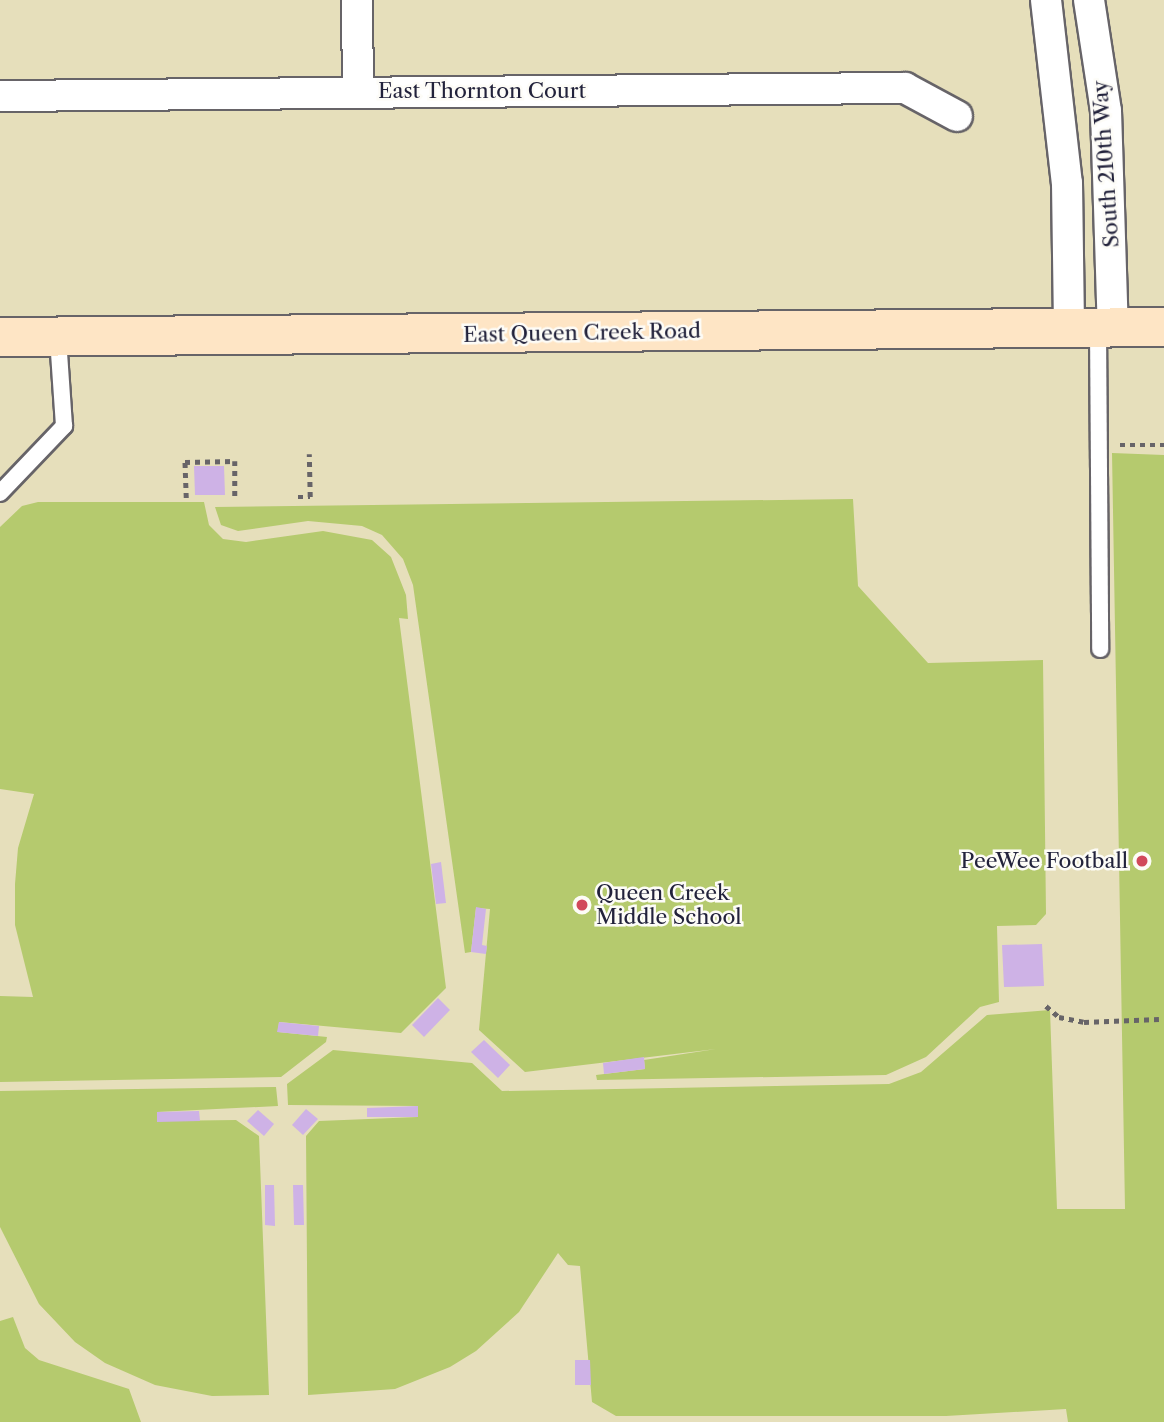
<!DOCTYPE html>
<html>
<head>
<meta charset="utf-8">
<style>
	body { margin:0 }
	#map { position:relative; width:1164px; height:1422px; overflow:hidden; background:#e6dfbb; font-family:"Libre Caslon Text",serif }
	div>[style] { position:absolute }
	.green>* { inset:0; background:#b5ca6e }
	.building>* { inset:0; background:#ceb2e6 }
	.path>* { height:4.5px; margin-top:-2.25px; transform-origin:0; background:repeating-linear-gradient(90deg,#676468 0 5px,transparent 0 10px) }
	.roads { filter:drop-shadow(2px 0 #676468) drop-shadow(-2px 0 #676468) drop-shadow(0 2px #676468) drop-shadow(0 -2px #676468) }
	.service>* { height:16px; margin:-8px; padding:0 8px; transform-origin:8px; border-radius:8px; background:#fff }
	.minor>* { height:30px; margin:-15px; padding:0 15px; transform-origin:15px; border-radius:15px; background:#fff }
	.secondary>* { height:38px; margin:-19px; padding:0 19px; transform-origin:19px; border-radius:19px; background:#fee5c5 }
	.dots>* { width:19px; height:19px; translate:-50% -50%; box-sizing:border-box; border:4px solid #fdfcf7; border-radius:50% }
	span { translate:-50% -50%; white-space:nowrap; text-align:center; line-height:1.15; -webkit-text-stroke:5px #fdfcf7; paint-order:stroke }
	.street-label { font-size:21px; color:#22223b }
	.poi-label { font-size:21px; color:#22223b }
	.right { translate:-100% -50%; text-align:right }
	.left { translate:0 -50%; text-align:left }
</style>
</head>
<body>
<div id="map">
	<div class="green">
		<i style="clip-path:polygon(1112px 453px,1164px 455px,1164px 1422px,1068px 1422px,1066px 1409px,946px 1416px,616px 1416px,592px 1402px,580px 1266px,568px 1265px,558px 1253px,519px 1312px,476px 1351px,450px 1367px,395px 1389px,308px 1395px,306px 1136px,319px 1121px,418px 1117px,418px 1106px,288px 1105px,287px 1084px,333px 1050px,472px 1063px,502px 1091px,889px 1084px,921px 1072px,987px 1015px,1050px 1010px,1057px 1209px,1125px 1209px)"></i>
		<i style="clip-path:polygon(853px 499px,858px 586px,928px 663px,1043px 660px,1046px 914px,1036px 925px,997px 926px,999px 1002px,980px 1007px,926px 1057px,886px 1075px,597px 1080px,596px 1075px,645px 1069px,644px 1060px,716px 1049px,525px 1072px,479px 1030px,490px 909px,476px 908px,471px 952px,465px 953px,413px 585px,403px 559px,382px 535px,362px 526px,308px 521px,238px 531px,221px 525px,215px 507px)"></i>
		<i style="clip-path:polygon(38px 502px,204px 502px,209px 525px,223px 539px,246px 542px,323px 531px,372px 540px,391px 557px,406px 595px,408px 619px,399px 618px,446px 988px,401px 1033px,279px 1022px,278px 1032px,327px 1037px,326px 1042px,281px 1077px,0 1082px,0 996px,33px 997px,15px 925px,15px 884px,18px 848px,34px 794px,0 789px,0 527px,22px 506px)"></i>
		<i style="clip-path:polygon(276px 1087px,278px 1106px,157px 1112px,158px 1121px,236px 1120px,259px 1136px,269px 1395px,212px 1396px,155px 1385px,105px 1363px,75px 1342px,39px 1304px,0 1227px,0 1091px)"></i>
		<i style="clip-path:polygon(13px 1317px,25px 1348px,39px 1360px,129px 1389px,141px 1422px,0 1422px,0 1321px)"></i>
	</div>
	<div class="building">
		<i style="clip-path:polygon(194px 466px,224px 466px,225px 495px,195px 495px)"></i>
		<i style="clip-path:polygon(441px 862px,446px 903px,436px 904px,431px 864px)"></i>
		<i style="clip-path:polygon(476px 907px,486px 909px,482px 945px,487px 946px,486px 954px,471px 952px)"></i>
		<i style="clip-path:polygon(1042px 944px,1044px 986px,1004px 987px,1002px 945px)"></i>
		<i style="clip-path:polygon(438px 998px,450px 1010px,424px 1037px,412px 1025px)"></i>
		<i style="clip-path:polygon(279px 1022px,319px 1026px,318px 1036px,277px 1032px)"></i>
		<i style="clip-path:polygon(484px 1040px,510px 1065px,498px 1078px,471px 1052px)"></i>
		<i style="clip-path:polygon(644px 1057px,645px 1069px,604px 1074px,603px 1063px)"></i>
		<i style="clip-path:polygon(418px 1106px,418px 1117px,367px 1117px,367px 1108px)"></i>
		<i style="clip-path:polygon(306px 1109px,318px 1119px,303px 1135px,292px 1125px)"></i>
		<i style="clip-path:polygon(258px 1110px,274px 1124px,264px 1136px,247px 1121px)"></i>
		<i style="clip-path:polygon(199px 1111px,200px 1121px,157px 1122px,157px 1112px)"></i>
		<i style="clip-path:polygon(265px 1185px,274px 1185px,275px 1226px,265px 1225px)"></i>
		<i style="clip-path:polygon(293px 1185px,303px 1185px,304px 1225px,294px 1225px)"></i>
		<i style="clip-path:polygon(575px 1360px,590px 1360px,591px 1385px,575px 1385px)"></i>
	</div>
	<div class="path">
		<i style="left:1120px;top:445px;width:44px"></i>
		<i style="left:298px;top:497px;width:12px"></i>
		<i style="left:310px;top:497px;width:43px;rotate:-91.3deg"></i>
		<i style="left:186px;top:498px;width:36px;rotate:-92deg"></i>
		<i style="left:185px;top:462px;width:50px;rotate:-1.1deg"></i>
		<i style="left:235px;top:461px;width:37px;rotate:90deg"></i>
		<i style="left:1046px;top:1006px;width:17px;rotate:40deg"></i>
		<i style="left:1059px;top:1017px;width:25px;rotate:11deg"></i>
		<i style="left:1084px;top:1022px;width:75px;rotate:-2.3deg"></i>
	</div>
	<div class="roads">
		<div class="service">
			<i style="left:1098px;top:328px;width:321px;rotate:89.6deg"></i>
			<i style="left:0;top:493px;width:93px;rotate:-46.3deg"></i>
			<i style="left:64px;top:426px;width:88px;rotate:-93.9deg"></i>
		</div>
		<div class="minor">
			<i style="left:357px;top:0;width:92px;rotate:89.4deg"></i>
			<i style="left:1046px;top:0;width:184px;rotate:83.5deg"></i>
			<i style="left:1067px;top:183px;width:145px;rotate:89.2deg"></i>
			<i style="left:1089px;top:0;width:112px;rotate:81.3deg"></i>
			<i style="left:1106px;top:111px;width:217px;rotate:88.2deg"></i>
			<i style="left:0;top:96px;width:905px;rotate:-0.51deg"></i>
			<i style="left:905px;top:88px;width:59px;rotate:28.3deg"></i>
		</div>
		<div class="secondary">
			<i style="left:0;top:337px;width:1164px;rotate:-0.49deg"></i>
		</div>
	</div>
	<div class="dots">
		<i style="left:1142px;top:861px;background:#d1495b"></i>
		<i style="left:582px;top:905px;background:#d1495b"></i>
	</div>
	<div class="street-label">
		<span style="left:482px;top:91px">East Thornton Court</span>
		<span style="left:1106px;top:164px;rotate:-94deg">South 210th Way</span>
		<span style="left:582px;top:333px;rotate:-1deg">East Queen Creek Road</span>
	</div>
	<div class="poi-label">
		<span class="right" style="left:1128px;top:861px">PeeWee Football</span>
		<span class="left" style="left:596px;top:905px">Queen Creek<br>Middle School</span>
	</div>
</div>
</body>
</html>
